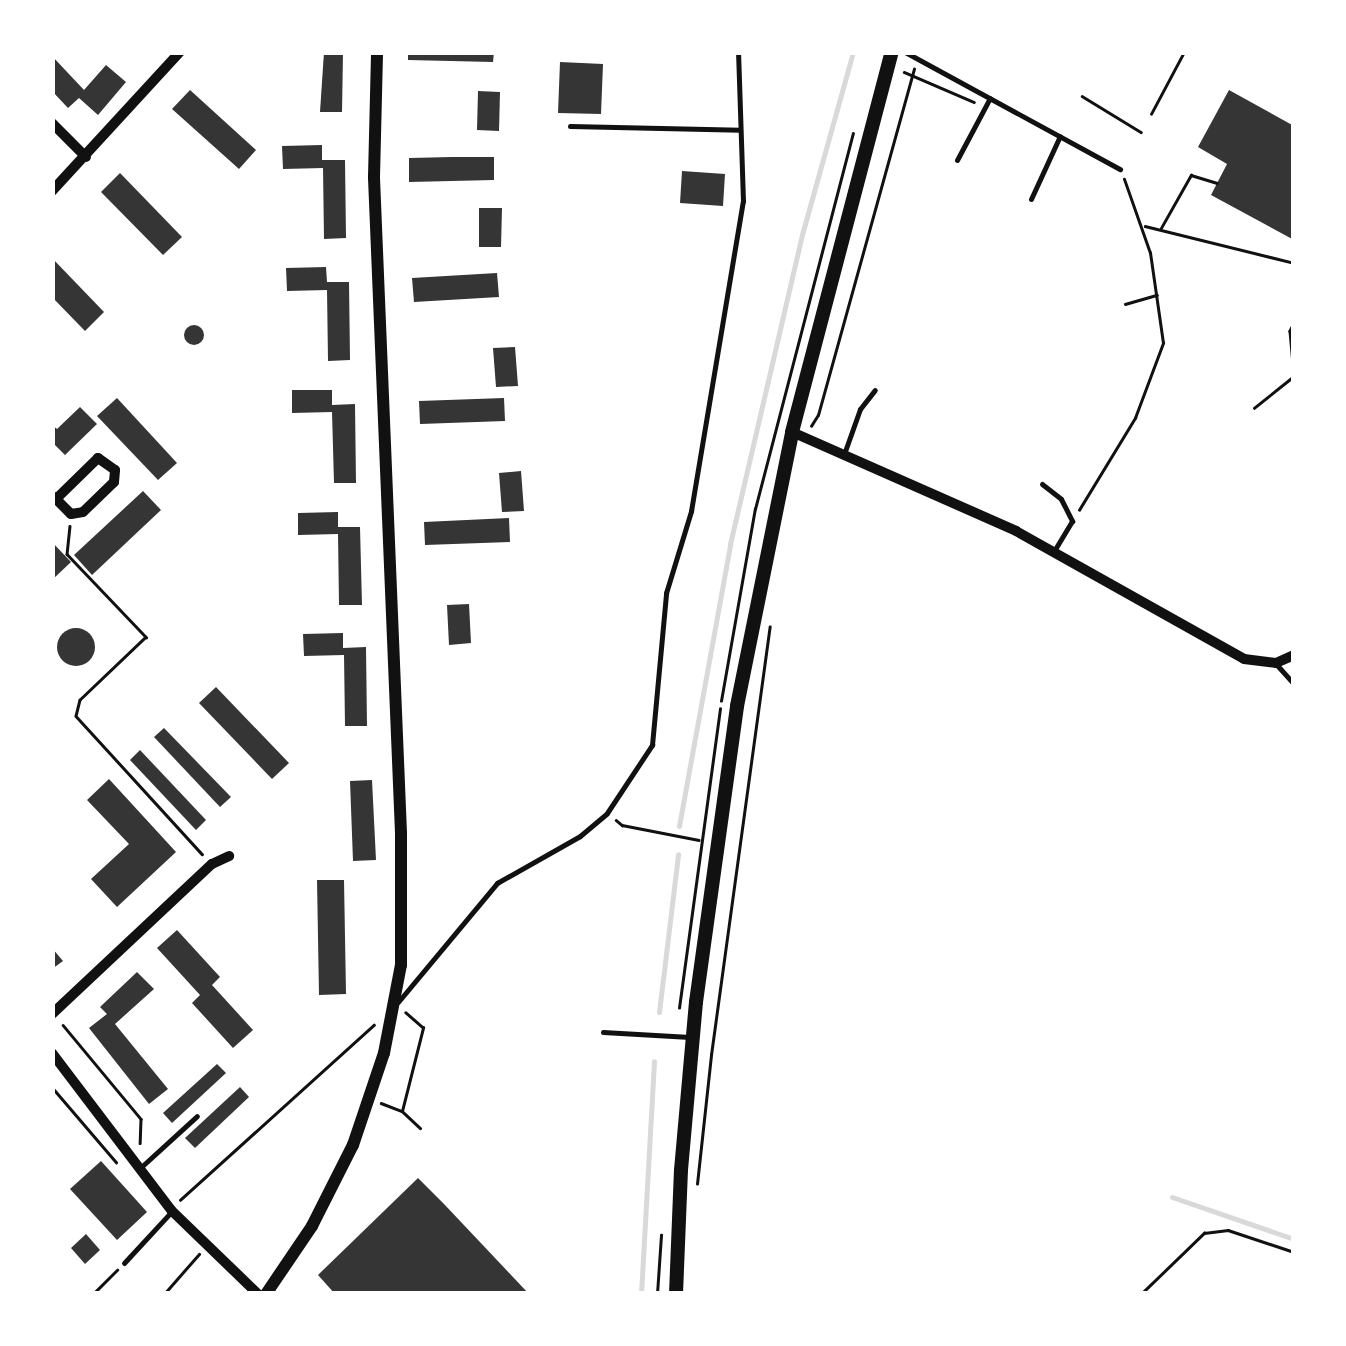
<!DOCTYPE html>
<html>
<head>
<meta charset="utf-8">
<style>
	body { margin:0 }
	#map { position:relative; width:1346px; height:1346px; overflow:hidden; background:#fff; font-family:"Open Sans",sans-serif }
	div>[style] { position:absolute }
	.stream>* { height:5px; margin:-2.5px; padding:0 2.5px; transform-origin:2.5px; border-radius:2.5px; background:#d9d9d9 }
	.building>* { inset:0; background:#353535 }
	.round { border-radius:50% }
	.path>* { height:2.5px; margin:-1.25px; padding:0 1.25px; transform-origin:1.25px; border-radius:1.25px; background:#111 }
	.service>* { height:5px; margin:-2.5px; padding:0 2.5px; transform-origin:2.5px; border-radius:2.5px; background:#111 }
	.minor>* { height:10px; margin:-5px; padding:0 5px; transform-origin:5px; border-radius:5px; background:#111 }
	.tertiary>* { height:12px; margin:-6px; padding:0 6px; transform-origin:6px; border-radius:6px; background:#111 }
	.secondary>* { height:14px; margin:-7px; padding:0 7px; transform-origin:7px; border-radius:7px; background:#111 }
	span { translate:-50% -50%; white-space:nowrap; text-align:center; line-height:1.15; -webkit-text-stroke:8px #fff; paint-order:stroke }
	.frame { position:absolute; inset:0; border:55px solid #fff; pointer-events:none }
</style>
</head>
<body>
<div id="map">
	<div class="stream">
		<i style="left:679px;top:826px;width:287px;rotate:-79.7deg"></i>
		<i style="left:730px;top:544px;width:321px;rotate:-76.9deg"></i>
		<i style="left:803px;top:231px;width:186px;rotate:-74.4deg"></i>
		<i style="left:659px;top:1012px;width:159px;rotate:-83.1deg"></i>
		<i style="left:1172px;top:1197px;width:129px;rotate:19deg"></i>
		<i style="left:641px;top:1294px;width:233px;rotate:-86.8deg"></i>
	</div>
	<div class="building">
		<i style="clip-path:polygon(324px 52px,343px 52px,342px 112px,320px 112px)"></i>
		<i style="clip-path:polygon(408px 52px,494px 52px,493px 62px,408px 60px)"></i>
		<i style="clip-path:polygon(52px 56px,84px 90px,106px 65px,126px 82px,98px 115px,79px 98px,68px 108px,52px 91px)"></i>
		<i style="clip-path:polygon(560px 62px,603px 64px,601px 114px,558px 113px)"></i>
		<i style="clip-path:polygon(190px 90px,256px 150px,239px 169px,172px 109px)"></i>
		<i style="clip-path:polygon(1229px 90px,1294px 126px,1294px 240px,1211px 195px,1227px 164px,1198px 147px)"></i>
		<i style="clip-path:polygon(478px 91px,500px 92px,499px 131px,477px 130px)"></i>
		<i style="clip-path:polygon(322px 145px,322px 160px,345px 160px,346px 238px,324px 239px,323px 168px,283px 169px,282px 146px)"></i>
		<i style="clip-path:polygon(452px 157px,494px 157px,494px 180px,409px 182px,409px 158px)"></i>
		<i style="clip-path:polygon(682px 171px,725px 174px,723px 206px,680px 203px)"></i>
		<i style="clip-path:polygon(120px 173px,182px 237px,163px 255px,101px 192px)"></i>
		<i style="clip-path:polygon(479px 208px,502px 208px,501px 247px,479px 247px)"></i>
		<i style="clip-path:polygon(52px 258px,104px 312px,85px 331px,52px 297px)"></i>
		<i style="clip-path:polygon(326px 267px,327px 282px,349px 282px,350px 360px,328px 361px,327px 290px,287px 291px,286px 268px)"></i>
		<i style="clip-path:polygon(497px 273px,499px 297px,414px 302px,412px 278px)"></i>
		<i class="round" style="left:184px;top:325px;width:20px;height:20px"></i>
		<i style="clip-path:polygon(515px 347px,518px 386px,496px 387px,493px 348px)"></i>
		<i style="clip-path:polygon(292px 390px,332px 390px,332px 405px,355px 404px,356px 483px,334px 483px,332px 412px,292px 413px)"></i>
		<i style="clip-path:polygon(117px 398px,177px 463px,158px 480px,97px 416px)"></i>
		<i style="clip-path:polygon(504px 398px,505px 421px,420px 424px,419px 401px)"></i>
		<i style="clip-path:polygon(80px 407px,97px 424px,65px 455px,52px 442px,52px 425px,57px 429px)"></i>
		<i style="clip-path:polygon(521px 471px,524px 511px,502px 512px,499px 473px)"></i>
		<i style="clip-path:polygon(143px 491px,161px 510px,92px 575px,74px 555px)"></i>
		<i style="clip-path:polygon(338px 512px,338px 527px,360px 527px,362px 605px,339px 605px,338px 534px,298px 535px,298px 513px)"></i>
		<i style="clip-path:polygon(509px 518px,510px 542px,425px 545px,424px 522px)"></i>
		<i style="clip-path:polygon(52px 542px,71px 562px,52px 580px)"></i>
		<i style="clip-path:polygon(469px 604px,471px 643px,449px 645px,447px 605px)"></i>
		<i class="round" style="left:57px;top:628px;width:38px;height:38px"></i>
		<i style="clip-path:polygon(343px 633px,343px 648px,366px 647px,367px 726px,345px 726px,344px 655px,304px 656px,303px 634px)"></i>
		<i style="clip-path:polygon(216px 687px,289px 763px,272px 779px,199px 703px)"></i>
		<i style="clip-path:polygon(164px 728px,231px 797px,220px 807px,154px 737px)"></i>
		<i style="clip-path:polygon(140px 750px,206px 820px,196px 830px,130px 760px)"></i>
		<i style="clip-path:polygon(109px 779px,176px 852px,117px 907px,91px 879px,129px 844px,87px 800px)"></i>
		<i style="clip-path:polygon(372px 780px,376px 860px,353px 861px,350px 781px)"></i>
		<i style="clip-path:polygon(317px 880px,344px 880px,346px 994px,319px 995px)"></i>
		<i style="clip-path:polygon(177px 930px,220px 977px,212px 985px,253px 1030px,233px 1048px,192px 1003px,200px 995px,157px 948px)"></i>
		<i style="clip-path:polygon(52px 948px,63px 961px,52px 969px)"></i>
		<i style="clip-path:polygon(137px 972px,154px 989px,115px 1024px,168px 1089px,149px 1104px,89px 1028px,107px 1014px,100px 1007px)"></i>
		<i style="clip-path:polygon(217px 1064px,226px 1073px,172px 1123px,163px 1113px)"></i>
		<i style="clip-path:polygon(240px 1087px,249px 1097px,195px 1148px,185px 1138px)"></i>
		<i style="clip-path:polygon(101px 1161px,147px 1212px,117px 1240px,70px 1189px)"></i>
		<i style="clip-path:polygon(418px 1178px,444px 1204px,529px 1294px,335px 1294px,318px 1275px)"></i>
		<i style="clip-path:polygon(86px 1234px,100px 1250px,85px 1264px,71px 1248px)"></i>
	</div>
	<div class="path">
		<i style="left:904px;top:72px;width:76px;rotate:23.2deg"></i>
		<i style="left:1082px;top:96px;width:69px;rotate:31.4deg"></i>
		<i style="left:1151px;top:114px;width:70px;rotate:-62deg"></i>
		<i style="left:1145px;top:226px;width:154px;rotate:13.9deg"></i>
		<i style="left:1161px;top:228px;width:61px;rotate:-60.5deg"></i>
		<i style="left:1191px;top:175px;width:27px;rotate:17deg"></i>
		<i style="left:1125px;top:304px;width:33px;rotate:-16deg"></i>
		<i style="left:1294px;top:323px;width:9px;rotate:117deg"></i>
		<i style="left:1290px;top:331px;width:44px;rotate:84.8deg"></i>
		<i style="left:1254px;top:408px;width:51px;rotate:-38.7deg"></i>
		<i style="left:811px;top:426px;width:13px;rotate:-58deg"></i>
		<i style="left:818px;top:415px;width:359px;rotate:-74.5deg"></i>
		<i style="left:1079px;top:510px;width:108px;rotate:-58.7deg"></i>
		<i style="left:1135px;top:418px;width:80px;rotate:-69.5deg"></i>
		<i style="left:1163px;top:343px;width:91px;rotate:-98.2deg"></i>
		<i style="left:1150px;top:253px;width:78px;rotate:-109.4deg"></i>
		<i style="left:70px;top:526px;width:28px;rotate:96deg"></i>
		<i style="left:67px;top:554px;width:115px;rotate:46.4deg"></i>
		<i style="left:146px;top:637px;width:91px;rotate:136.3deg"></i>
		<i style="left:80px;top:700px;width:16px;rotate:104deg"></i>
		<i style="left:76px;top:716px;width:187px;rotate:47.6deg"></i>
		<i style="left:721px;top:701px;width:195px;rotate:-80deg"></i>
		<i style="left:755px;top:509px;width:388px;rotate:-75.4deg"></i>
		<i style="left:616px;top:820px;width:8px;rotate:40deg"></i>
		<i style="left:622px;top:825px;width:78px;rotate:11deg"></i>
		<i style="left:679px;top:1008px;width:302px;rotate:-82.2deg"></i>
		<i style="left:63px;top:1025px;width:122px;rotate:50.3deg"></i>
		<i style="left:141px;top:1119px;width:24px;rotate:92deg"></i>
		<i style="left:52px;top:1087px;width:99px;rotate:49.5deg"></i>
		<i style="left:381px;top:1103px;width:22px;rotate:21deg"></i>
		<i style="left:402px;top:1111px;width:25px;rotate:43deg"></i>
		<i style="left:402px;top:1111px;width:86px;rotate:-75.8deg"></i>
		<i style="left:423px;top:1028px;width:23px;rotate:-139deg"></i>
		<i style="left:697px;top:1184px;width:130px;rotate:-83.8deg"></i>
		<i style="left:711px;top:1055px;width:432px;rotate:-82.2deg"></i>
		<i style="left:180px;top:1200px;width:261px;rotate:-42.1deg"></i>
		<i style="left:93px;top:1294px;width:34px;rotate:-45deg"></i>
		<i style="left:164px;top:1294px;width:53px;rotate:-48.8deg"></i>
		<i style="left:657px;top:1294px;width:59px;rotate:-86.1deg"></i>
		<i style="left:1141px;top:1294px;width:88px;rotate:-44.1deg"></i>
		<i style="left:1204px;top:1233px;width:24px;rotate:-7deg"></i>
		<i style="left:1228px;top:1230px;width:70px;rotate:18.4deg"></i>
	</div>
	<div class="service">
		<i style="left:905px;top:52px;width:245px;rotate:28.6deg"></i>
		<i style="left:570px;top:126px;width:170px;rotate:1.3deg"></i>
		<i style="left:957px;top:160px;width:70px;rotate:-62deg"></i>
		<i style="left:1031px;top:199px;width:69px;rotate:-65.3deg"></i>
		<i style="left:844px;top:454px;width:48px;rotate:-70.4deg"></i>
		<i style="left:860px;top:409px;width:24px;rotate:-52deg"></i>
		<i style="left:1042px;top:484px;width:24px;rotate:38deg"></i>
		<i style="left:1061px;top:499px;width:25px;rotate:63deg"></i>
		<i style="left:1072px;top:521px;width:35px;rotate:121deg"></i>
		<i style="left:1276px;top:664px;width:27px;rotate:48deg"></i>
		<i style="left:398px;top:1002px;width:155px;rotate:-50.2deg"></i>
		<i style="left:497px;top:883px;width:95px;rotate:-29.5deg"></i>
		<i style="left:580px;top:836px;width:35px;rotate:-40deg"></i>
		<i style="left:607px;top:813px;width:82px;rotate:-56.5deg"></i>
		<i style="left:652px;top:745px;width:153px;rotate:-84.7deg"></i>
		<i style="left:666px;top:593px;width:86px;rotate:-73deg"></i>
		<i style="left:691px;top:511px;width:314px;rotate:-80.5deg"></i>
		<i style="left:743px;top:201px;width:149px;rotate:-91.9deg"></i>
		<i style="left:603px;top:1032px;width:87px;rotate:3.3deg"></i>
		<i style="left:140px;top:1168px;width:77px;rotate:-42.4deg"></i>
		<i style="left:124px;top:1263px;width:71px;rotate:-47.3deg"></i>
	</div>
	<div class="minor">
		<i style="left:52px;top:123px;width:48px;rotate:45deg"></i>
		<i style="left:52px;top:191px;width:189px;rotate:-47.4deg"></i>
		<i style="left:792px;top:432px;width:245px;rotate:23.8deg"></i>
		<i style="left:1016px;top:531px;width:261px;rotate:29.3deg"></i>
		<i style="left:1244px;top:659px;width:32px;rotate:7deg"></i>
		<i style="left:1276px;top:663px;width:20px;rotate:-24deg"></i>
		<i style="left:52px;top:496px;width:5px;rotate:37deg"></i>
		<i style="left:56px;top:499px;width:21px;rotate:45deg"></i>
		<i style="left:71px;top:514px;width:12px;rotate:-9deg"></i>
		<i style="left:83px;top:512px;width:43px;rotate:-44.1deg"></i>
		<i style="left:114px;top:482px;width:12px;rotate:-85deg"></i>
		<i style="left:115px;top:470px;width:21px;rotate:-145deg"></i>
		<i style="left:98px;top:458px;width:59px;rotate:135.7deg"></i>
		<i style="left:52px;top:1014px;width:219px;rotate:-43.2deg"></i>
		<i style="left:212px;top:864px;width:19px;rotate:-25deg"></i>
		<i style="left:52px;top:1053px;width:198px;rotate:52.8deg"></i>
		<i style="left:172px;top:1211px;width:120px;rotate:44deg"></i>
	</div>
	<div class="tertiary">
		<i style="left:266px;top:1294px;width:82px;rotate:-55.9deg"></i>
		<i style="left:312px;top:1226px;width:91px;rotate:-63.2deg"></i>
		<i style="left:353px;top:1145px;width:97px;rotate:-71.4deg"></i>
		<i style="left:384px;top:1053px;width:90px;rotate:-79.1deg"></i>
		<i style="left:401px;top:965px;width:132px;rotate:-90deg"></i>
		<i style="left:401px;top:833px;width:657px;rotate:-92.36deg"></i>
		<i style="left:374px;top:177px;width:125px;rotate:-88.6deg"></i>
	</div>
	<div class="secondary">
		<i style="left:676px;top:1294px;width:124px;rotate:-87.7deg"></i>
		<i style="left:681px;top:1170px;width:169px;rotate:-84.9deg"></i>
		<i style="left:696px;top:1002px;width:299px;rotate:-82.1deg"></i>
		<i style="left:737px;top:706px;width:279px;rotate:-78.6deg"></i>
		<i style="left:792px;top:432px;width:393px;rotate:-75.3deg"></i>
	</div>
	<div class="frame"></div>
</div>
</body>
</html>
